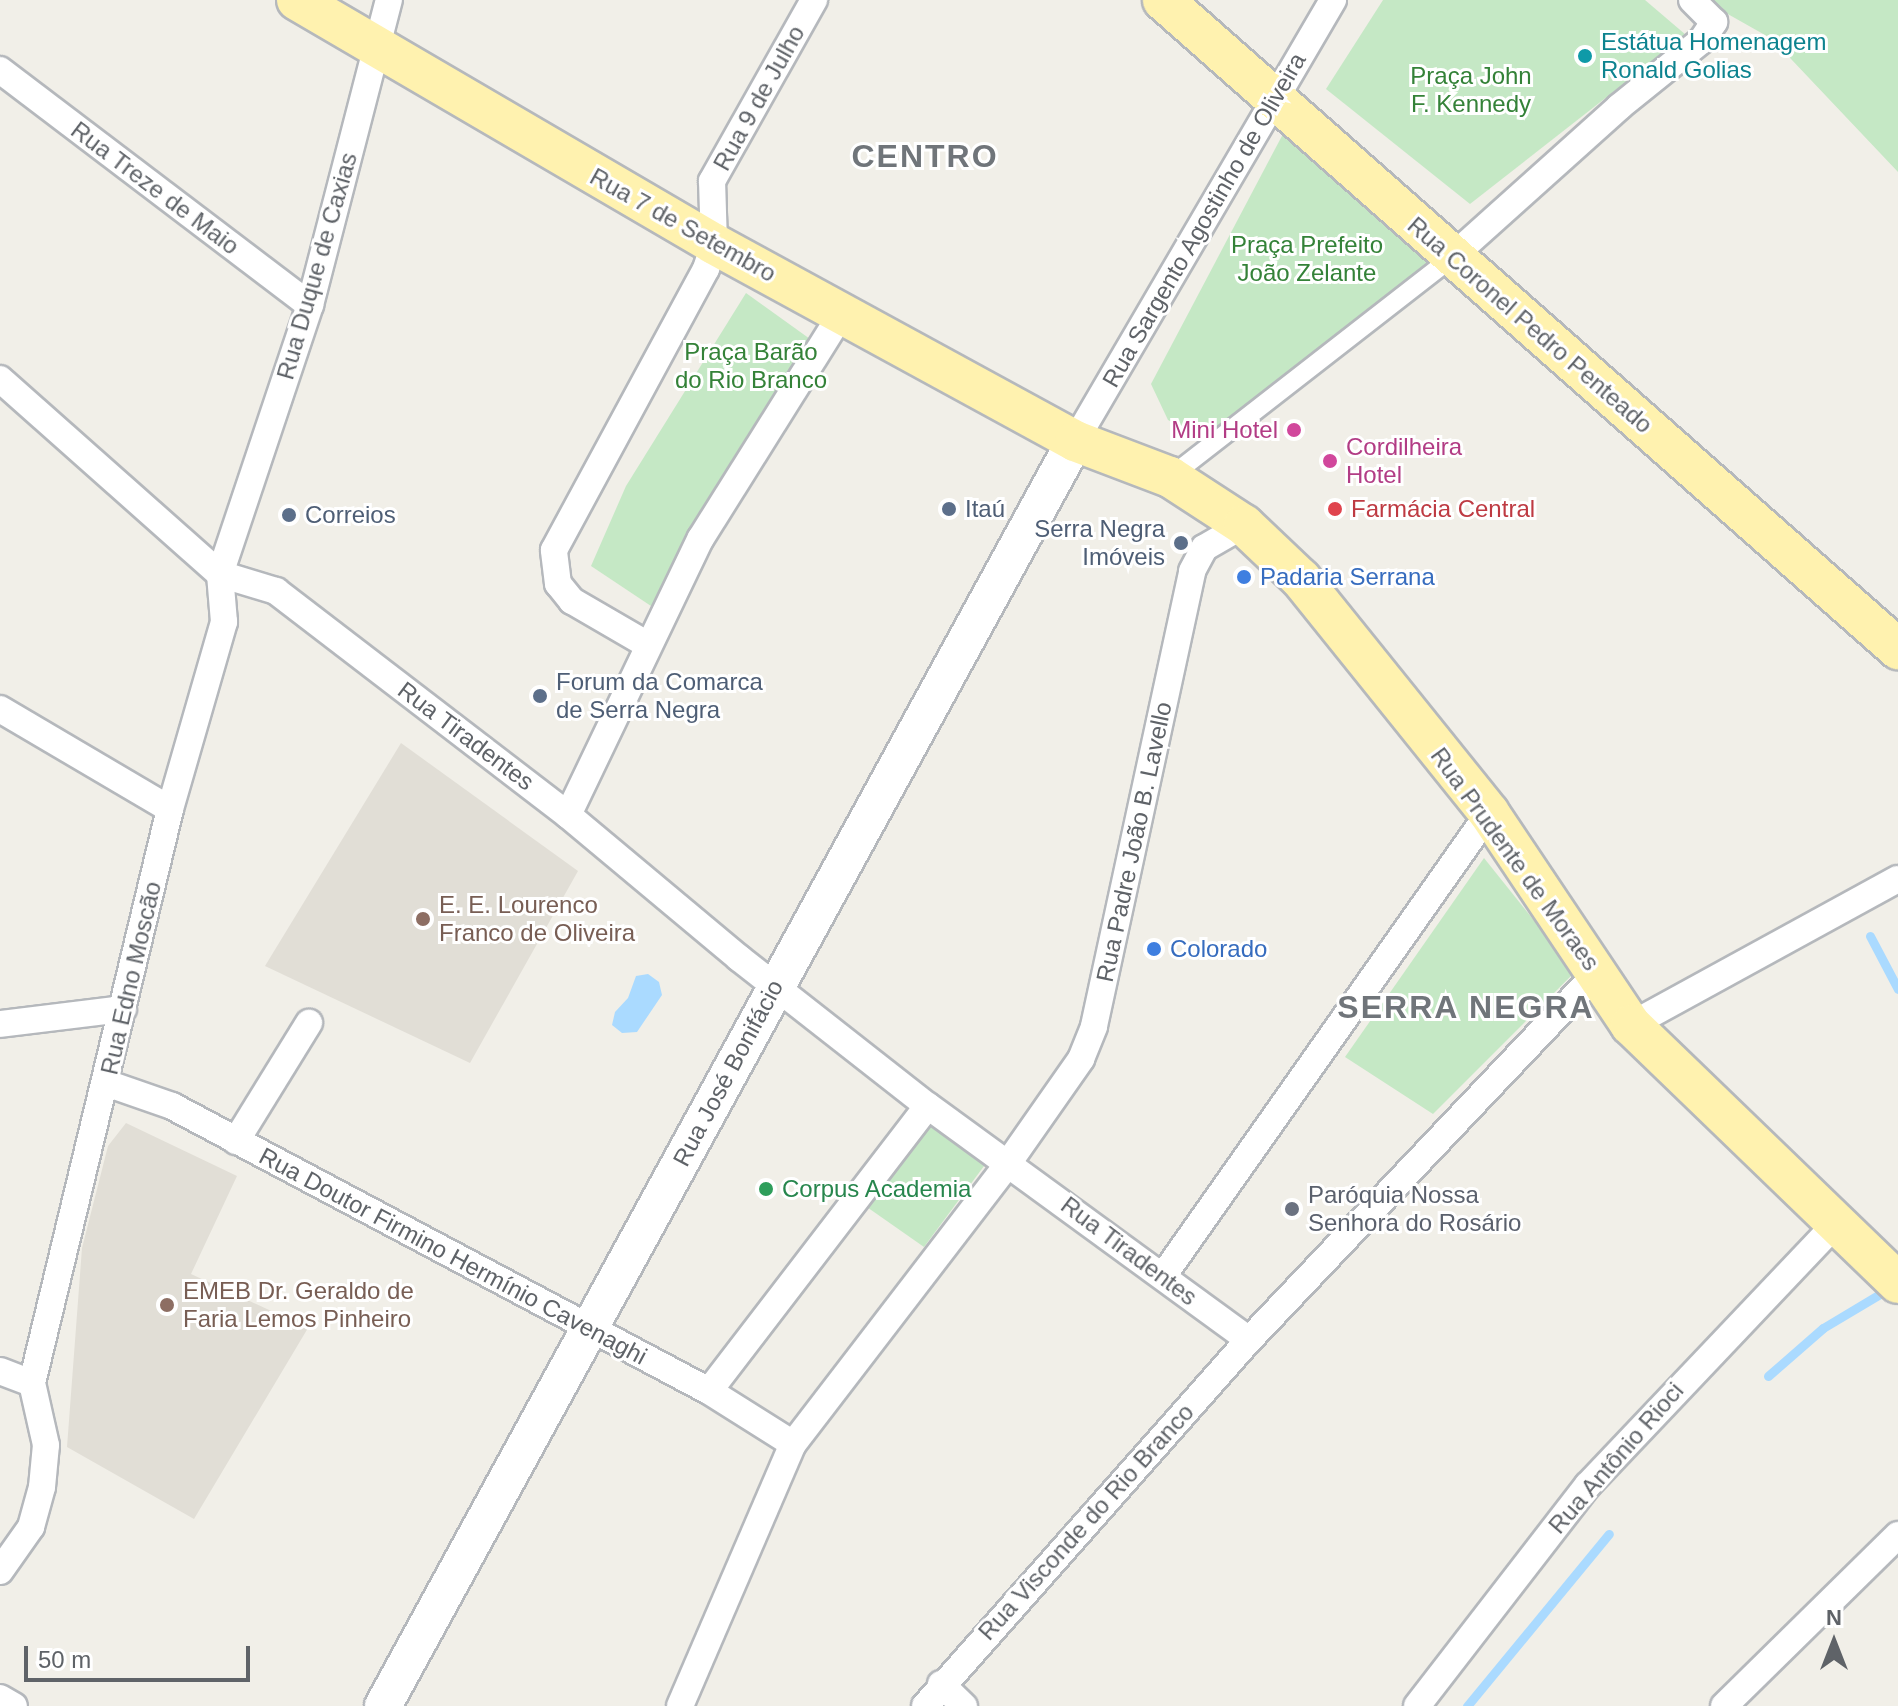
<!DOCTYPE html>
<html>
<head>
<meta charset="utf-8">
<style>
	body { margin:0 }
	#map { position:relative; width:1898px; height:1706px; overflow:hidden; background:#f1efe8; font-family:Helvetica,sans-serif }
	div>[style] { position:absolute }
	.education>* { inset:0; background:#e1ded6 }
	.green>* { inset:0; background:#c5e8c5 }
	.water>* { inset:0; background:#aadaff }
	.stream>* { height:9px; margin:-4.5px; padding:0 4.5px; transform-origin:4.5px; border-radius:4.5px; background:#aadaff }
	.roads { filter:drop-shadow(2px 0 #b5b8bc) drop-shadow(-2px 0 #b5b8bc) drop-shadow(0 2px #b5b8bc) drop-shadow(0 -2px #b5b8bc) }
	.pedestrian>* { height:18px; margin:-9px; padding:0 9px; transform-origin:9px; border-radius:9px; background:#fff }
	.minor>* { height:26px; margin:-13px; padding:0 13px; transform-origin:13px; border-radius:13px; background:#fff }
	.secondary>* { height:36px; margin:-18px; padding:0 18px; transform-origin:18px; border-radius:18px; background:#fff }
	.primary>* { height:40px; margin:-20px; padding:0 20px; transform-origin:20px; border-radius:20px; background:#fff2af }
	.dots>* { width:22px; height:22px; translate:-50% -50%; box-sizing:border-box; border:4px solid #fff; border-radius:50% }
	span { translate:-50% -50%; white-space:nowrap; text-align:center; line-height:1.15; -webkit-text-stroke:6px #fff; paint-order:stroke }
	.culture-label { font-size:24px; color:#0d838f }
	.left { translate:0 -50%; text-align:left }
	.park-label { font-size:24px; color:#348238 }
	.street-label { font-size:24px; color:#5f6368 }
	.hotel-label { font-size:24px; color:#b23c85 }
	.right { translate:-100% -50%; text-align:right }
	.service-label { font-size:24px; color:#4e5e75 }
	.health-label { font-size:24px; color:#be3a42 }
	.shop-label { font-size:24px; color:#366cbe }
	.education-label { font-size:24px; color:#785e54 }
	.leisure-label { font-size:24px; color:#27864d }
	.worship-label { font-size:24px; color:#5b616d }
	.district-label { font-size:32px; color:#70757a; font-weight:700; letter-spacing:2px }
	.north { position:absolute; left:1794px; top:1602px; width:80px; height:80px; -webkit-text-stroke:6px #fff; paint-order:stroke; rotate:0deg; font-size:22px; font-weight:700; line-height:32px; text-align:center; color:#5f6368 }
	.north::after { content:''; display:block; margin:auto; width:28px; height:36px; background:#5f6368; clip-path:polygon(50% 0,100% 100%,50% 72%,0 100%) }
	.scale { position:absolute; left:24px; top:1646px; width:226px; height:36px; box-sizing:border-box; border:4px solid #5f6368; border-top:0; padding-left:10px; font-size:24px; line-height:28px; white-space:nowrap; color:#5f6368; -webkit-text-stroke:6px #fff; paint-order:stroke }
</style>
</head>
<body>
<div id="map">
	<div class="education">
		<i style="clip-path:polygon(401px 743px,578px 871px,470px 1063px,265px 966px)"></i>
		<i style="clip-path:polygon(126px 1123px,237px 1176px,191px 1274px,308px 1328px,194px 1519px,67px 1447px,82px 1248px,108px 1146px)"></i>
	</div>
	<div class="green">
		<i style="clip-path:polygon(1383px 0,1645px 0,1686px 35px,1470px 204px,1326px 89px)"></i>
		<i style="clip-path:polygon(1703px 0,1898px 0,1898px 172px,1772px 39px)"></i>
		<i style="clip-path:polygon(1283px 134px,1432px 262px,1216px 432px,1183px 428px,1168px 420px,1151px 384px)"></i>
		<i style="clip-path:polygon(746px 293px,817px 344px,660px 612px,591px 566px,626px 486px)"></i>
		<i style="clip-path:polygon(1484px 858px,1575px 972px,1433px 1114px,1345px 1057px)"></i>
		<i style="clip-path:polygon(930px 1120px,987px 1162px,924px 1247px,864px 1205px)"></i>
	</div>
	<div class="water">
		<i style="clip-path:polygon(648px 974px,659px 982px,662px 995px,637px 1032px,622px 1033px,612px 1025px,615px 1012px,628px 998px,636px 976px)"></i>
	</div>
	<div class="stream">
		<i style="left:1870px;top:936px;width:60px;rotate:62.2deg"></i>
		<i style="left:1768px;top:1376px;width:73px;rotate:-41.1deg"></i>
		<i style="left:1823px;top:1328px;width:66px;rotate:-30.8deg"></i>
		<i style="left:1467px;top:1706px;width:223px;rotate:-50.5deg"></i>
	</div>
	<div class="roads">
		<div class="pedestrian">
			<i style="left:1170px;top:477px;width:356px;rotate:-37.9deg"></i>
		</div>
		<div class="minor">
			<i style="left:0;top:70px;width:389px;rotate:37.2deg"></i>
			<i style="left:1451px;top:258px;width:226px;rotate:-41.9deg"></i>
			<i style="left:1619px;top:107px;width:107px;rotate:-38.9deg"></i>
			<i style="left:1702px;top:40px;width:22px;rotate:-56deg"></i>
			<i style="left:1714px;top:22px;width:31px;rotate:-135deg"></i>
			<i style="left:0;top:379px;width:294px;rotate:41.6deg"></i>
			<i style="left:220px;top:574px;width:59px;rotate:16.9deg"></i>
			<i style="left:276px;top:591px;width:368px;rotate:37.5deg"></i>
			<i style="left:568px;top:815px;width:223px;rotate:39.9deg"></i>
			<i style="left:739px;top:958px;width:240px;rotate:38.1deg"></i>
			<i style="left:928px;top:1106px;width:397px;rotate:36.1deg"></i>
			<i style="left:1075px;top:441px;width:511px;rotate:-59.67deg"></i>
			<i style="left:648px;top:645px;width:88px;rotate:-149.9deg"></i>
			<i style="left:572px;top:601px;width:22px;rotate:-129deg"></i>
			<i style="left:558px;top:584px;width:34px;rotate:-97deg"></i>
			<i style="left:554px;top:550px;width:319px;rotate:-61.6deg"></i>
			<i style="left:706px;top:269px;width:26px;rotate:-72deg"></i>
			<i style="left:714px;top:244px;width:63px;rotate:-91.8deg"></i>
			<i style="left:712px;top:181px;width:208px;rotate:-60.6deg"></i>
			<i style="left:0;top:709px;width:197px;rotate:30.5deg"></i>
			<i style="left:568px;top:815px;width:307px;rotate:-64.4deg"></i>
			<i style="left:701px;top:538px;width:266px;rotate:-57.9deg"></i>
			<i style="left:0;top:1024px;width:124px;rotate:-7deg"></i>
			<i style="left:1631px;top:1025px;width:304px;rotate:-28.7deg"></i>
			<i style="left:106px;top:1083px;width:70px;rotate:19.2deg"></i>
			<i style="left:172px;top:1106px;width:608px;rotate:27.96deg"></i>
			<i style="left:709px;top:1391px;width:99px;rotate:32.2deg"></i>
			<i style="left:236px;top:1141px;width:139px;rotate:-58.3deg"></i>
			<i style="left:1163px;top:1276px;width:566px;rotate:-54.85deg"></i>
			<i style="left:0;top:1371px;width:34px;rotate:21deg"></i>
			<i style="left:709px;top:1391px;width:359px;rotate:-52.5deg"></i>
			<i style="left:0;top:1571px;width:54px;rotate:-54.8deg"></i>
			<i style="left:31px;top:1527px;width:41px;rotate:-74.6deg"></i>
			<i style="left:42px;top:1487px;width:42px;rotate:-84.6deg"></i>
			<i style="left:46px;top:1445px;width:64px;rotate:-102.7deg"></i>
			<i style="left:32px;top:1383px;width:590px;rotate:-76.48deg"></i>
			<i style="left:170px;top:809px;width:195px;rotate:-73.9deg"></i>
			<i style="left:224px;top:622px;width:48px;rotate:-94.8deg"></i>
			<i style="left:220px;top:574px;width:284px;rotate:-71.5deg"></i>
			<i style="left:310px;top:305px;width:315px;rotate:-75.5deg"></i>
			<i style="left:941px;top:1684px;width:32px;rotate:44deg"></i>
			<i style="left:0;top:1698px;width:16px;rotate:30deg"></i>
			<i style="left:680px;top:1706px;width:285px;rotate:-66.7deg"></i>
			<i style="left:793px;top:1444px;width:355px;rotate:-52.5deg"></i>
			<i style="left:1009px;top:1162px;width:126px;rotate:-55deg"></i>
			<i style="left:1081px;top:1059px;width:35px;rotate:-68deg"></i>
			<i style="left:1094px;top:1026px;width:465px;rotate:-77.8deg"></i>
			<i style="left:1192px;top:571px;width:26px;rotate:-62deg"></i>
			<i style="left:1204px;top:548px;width:46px;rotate:-29.9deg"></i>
			<i style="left:925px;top:1706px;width:489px;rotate:-48.5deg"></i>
			<i style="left:1249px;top:1340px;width:506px;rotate:-46.52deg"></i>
			<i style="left:1417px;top:1706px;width:279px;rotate:-52.3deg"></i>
			<i style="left:1588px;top:1485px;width:357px;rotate:-46.5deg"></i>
			<i style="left:1724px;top:1706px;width:244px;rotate:-44.5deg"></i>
		</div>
		<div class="secondary">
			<i style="left:383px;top:1706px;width:1442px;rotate:-61.32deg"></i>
		</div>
		<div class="primary">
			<i style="left:297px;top:0;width:483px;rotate:30.3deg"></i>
			<i style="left:714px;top:244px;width:411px;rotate:28.6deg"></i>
			<i style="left:1075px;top:441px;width:102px;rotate:20.8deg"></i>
			<i style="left:1170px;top:477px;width:88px;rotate:33deg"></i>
			<i style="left:1244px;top:525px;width:79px;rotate:43.5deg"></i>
			<i style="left:1301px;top:579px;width:300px;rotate:51.2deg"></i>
			<i style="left:1489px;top:813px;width:255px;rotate:56.2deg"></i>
			<i style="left:1631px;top:1025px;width:371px;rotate:44deg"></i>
			<i style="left:1163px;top:0;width:981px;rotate:41.44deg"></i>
		</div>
	</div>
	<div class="dots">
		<i style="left:1585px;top:56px;background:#0f9aa8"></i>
		<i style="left:1294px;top:430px;background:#d1479c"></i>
		<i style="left:1330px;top:461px;background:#d1479c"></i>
		<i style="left:949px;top:509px;background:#5c6f8a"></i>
		<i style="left:1335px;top:509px;background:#e0444e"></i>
		<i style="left:289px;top:515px;background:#5c6f8a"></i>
		<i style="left:1181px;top:543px;background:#5c6f8a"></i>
		<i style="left:1244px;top:577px;background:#3f7fe0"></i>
		<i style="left:540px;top:696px;background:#5c6f8a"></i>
		<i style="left:423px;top:919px;background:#8d6e63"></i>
		<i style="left:1154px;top:949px;background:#3f7fe0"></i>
		<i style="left:766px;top:1189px;background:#2e9e5b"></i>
		<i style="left:1292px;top:1209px;background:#6b7280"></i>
		<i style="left:167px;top:1305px;background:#8d6e63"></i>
	</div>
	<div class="culture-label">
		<span class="left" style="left:1601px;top:56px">Estátua Homenagem<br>Ronald Golias</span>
	</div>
	<div class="park-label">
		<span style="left:1471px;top:90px">Praça John<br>F. Kennedy</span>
		<span style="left:1307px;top:259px">Praça Prefeito<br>João Zelante</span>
		<span style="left:751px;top:366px">Praça Barão<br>do Rio Branco</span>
	</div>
	<div class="street-label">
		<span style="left:759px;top:98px;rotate:-61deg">Rua 9 de Julho</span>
		<span style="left:155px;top:188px;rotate:37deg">Rua Treze de Maio</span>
		<span style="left:1204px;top:220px;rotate:-60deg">Rua Sargento Agostinho de Oliveira</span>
		<span style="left:683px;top:225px;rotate:29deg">Rua 7 de Setembro</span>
		<span style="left:317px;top:266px;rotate:-74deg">Rua Duque de Caxias</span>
		<span style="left:1530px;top:325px;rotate:41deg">Rua Coronel Pedro Penteado</span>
		<span style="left:466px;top:736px;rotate:37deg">Rua Tiradentes</span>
		<span style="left:1134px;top:842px;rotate:-78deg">Rua Padre João B. Lavello</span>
		<span style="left:1515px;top:859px;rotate:54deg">Rua Prudente de Moraes</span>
		<span style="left:131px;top:978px;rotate:-77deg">Rua Edno Moscão</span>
		<span style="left:728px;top:1073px;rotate:-62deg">Rua José Bonifácio</span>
		<span style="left:1129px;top:1251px;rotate:37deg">Rua Tiradentes</span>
		<span style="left:453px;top:1256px;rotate:28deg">Rua Doutor Firmino Hermínio Cavenaghi</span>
		<span style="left:1616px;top:1458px;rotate:-49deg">Rua Antônio Rioci</span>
		<span style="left:1086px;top:1522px;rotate:-48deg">Rua Visconde do Rio Branco</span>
	</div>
	<div class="hotel-label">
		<span class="right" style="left:1278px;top:430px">Mini Hotel</span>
		<span class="left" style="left:1346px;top:461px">Cordilheira<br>Hotel</span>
	</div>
	<div class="service-label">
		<span class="left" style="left:965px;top:509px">Itaú</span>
		<span class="left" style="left:305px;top:515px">Correios</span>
		<span class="right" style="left:1165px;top:543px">Serra Negra<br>Imóveis</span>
		<span class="left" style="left:556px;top:696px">Forum da Comarca<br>de Serra Negra</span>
	</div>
	<div class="health-label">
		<span class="left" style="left:1351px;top:509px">Farmácia Central</span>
	</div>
	<div class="shop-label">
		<span class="left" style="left:1260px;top:577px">Padaria Serrana</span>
		<span class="left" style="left:1170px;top:949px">Colorado</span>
	</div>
	<div class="education-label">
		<span class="left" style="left:439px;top:919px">E. E. Lourenco<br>Franco de Oliveira</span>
		<span class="left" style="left:183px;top:1305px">EMEB Dr. Geraldo de<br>Faria Lemos Pinheiro</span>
	</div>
	<div class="leisure-label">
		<span class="left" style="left:782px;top:1189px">Corpus Academia</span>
	</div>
	<div class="worship-label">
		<span class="left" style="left:1308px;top:1209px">Paróquia Nossa<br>Senhora do Rosário</span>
	</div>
	<div class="district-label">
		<span style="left:925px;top:156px">CENTRO</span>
		<span style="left:1466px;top:1007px">SERRA NEGRA</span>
	</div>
	<div class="north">N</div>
	<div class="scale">50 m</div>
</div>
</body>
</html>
